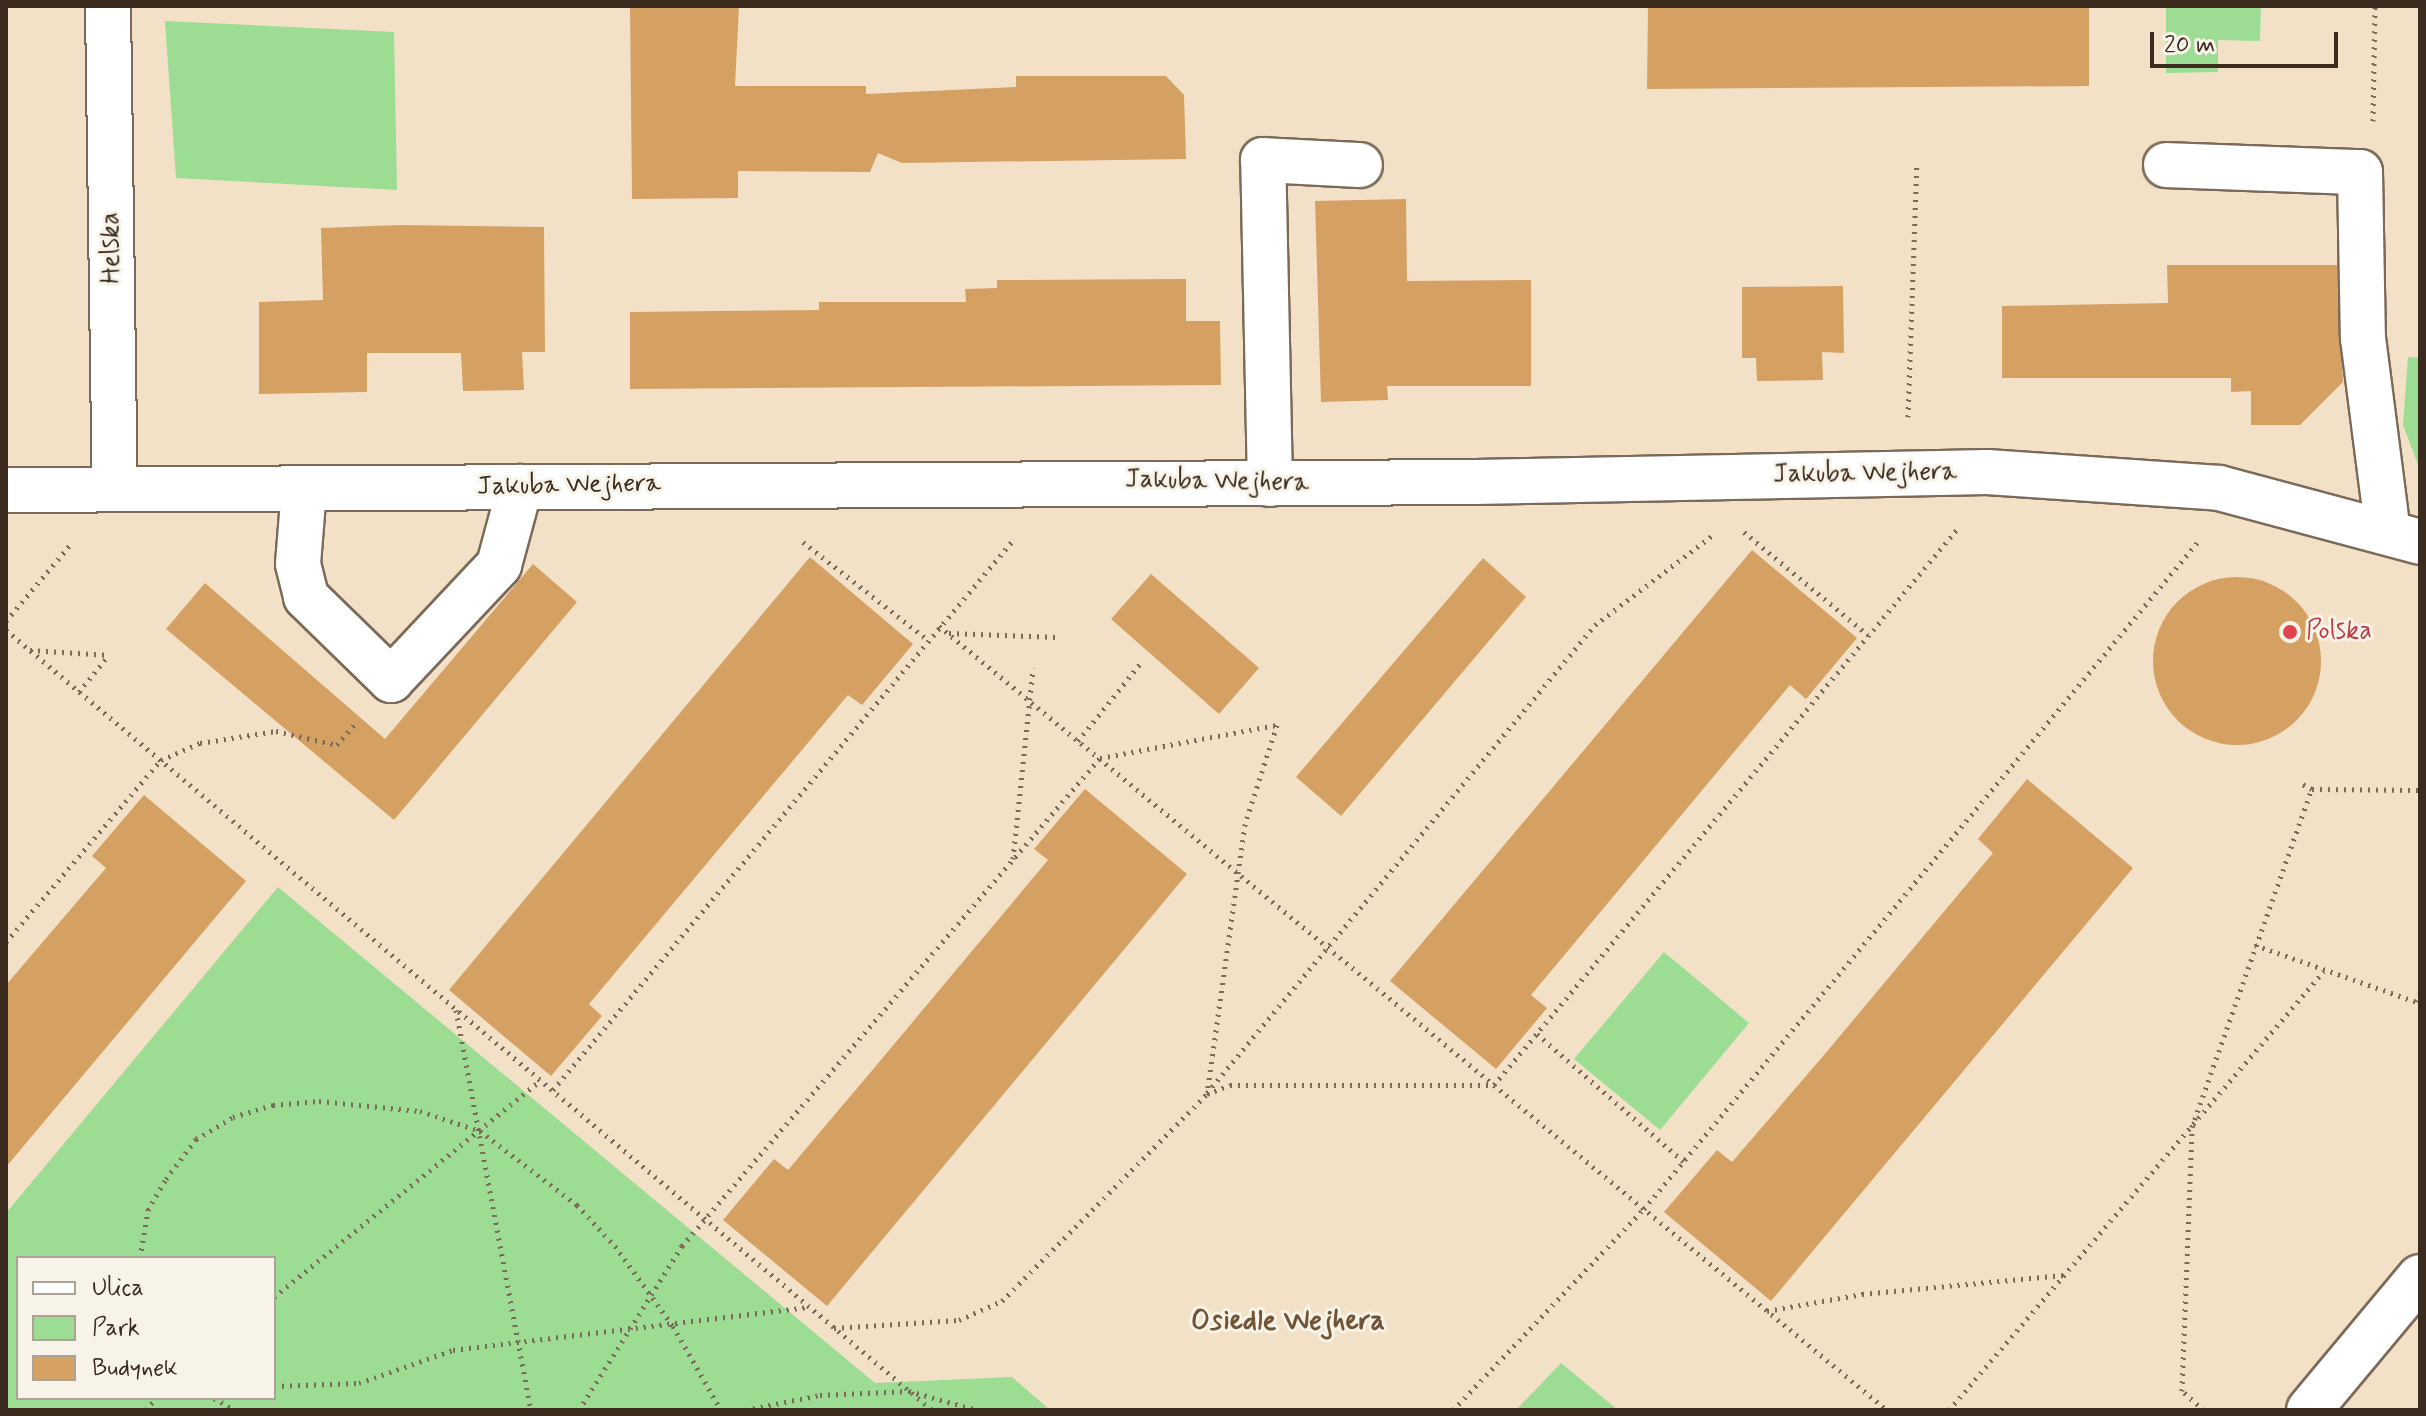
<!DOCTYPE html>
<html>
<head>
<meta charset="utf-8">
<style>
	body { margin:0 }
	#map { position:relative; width:2426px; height:1416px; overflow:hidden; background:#f3e1c7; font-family:Mynerve,sans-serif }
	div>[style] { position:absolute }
	.green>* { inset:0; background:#9cdd93 }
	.building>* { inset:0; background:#d5a163 }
	.round { border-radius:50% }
	.path>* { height:5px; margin-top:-2.5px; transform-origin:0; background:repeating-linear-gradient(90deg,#7b6a59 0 2px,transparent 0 8px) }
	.roads { filter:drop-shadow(2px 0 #7b6a59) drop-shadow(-2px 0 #7b6a59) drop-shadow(0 2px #7b6a59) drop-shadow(0 -2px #7b6a59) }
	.minor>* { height:44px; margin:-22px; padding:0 22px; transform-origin:22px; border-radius:22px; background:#fff }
	.dots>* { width:22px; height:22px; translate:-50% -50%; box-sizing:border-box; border:4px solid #f7f3e8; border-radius:50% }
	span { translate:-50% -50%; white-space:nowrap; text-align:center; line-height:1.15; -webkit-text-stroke:6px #f7f3e8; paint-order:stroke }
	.street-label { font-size:26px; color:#3b2a1e }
	.health-label { font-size:26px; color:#be3a42 }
	.left { translate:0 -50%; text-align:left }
	.neighbourhood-label { font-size:28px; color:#715436; font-weight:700 }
	.frame { position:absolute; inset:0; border:8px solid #3b2a1e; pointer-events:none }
	.legend { position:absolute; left:16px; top:1256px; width:260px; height:144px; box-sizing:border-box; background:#f7f3e8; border:2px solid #aca397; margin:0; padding:10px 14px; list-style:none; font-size:24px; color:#3b2a1e }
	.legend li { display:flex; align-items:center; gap:16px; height:40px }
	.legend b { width:40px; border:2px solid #aca397 }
	.scale { position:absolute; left:2150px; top:32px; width:188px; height:36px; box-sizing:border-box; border:4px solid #3b2a1e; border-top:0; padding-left:10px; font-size:24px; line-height:28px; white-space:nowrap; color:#3b2a1e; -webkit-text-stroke:6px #f7f3e8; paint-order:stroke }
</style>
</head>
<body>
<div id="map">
	<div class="green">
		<i style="clip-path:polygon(2166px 6px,2261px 6px,2260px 41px,2218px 40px,2218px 72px,2166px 73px)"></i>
		<i style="clip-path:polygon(165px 21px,394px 32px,397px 190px,176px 178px)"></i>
		<i style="clip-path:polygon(2408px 357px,2420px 358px,2420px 470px,2403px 425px)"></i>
		<i style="clip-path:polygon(evenodd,278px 887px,875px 1383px,1012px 1377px,1050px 1410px,6px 1410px,6px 1213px,278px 887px,274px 1258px,274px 1398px,18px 1398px,18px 1258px,274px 1258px)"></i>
		<i style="clip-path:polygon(1664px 952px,1749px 1023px,1660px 1130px,1574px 1059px)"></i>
		<i style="clip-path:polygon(1561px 1363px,1618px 1410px,1516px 1410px)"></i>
	</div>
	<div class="building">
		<i style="clip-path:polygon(630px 6px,739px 6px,735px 86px,866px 86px,866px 94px,1016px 87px,1016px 76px,1166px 76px,1184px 95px,1186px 159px,902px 163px,878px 153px,870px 172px,738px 171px,738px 198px,632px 199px)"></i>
		<i style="clip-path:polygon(1648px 6px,2089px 6px,2089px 86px,1647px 89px)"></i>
		<i style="clip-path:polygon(1406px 199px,1407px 281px,1531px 280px,1531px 386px,1387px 386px,1388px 400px,1321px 402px,1315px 201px)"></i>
		<i style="clip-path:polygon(400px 225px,544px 227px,545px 352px,522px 352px,524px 390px,463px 391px,461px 353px,367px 353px,367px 392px,259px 394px,259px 302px,323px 300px,321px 228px)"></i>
		<i style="clip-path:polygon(2167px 265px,2337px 265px,2343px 382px,2300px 425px,2251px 425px,2251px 391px,2231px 392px,2231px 378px,2002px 378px,2002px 306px,2168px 303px)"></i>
		<i style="clip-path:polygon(1186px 279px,1186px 321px,1220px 321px,1221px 385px,630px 389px,630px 312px,819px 310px,819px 302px,966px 302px,965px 289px,997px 288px,997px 280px)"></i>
		<i style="clip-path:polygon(1843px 286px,1844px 353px,1822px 352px,1823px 380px,1757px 381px,1756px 358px,1742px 358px,1742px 287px)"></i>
		<i style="clip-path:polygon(1752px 550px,1857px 638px,1806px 699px,1790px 685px,1531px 995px,1547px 1008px,1496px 1069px,1390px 981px)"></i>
		<i style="clip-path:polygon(810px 557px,913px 644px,862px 705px,848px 695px,682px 893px,589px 1004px,602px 1016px,551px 1076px,449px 990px)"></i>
		<i style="clip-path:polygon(1483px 558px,1526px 597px,1341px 816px,1296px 777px)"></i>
		<i style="clip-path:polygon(533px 564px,577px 602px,394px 820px,166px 629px,205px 583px,385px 739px)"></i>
		<i style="clip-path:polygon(1151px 574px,1259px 668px,1219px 714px,1111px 619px)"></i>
		<i class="round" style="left:2153px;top:577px;width:168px;height:168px"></i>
		<i style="clip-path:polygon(2027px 779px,2133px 868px,1771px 1301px,1664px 1212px,1717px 1150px,1732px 1162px,1824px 1055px,1993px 853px,1978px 839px)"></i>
		<i style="clip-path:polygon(1085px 789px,1187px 874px,827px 1306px,723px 1220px,774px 1159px,788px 1170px,875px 1067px,1048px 860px,1034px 849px)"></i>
		<i style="clip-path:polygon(144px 795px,246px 881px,6px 1167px,6px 985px,106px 868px,92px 856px)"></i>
	</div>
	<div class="path">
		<i style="left:2373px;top:121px;width:115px;rotate:-89deg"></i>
		<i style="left:1908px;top:417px;width:253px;rotate:-88deg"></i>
		<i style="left:1744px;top:532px;width:161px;rotate:39.7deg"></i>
		<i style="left:803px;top:542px;width:159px;rotate:38.1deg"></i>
		<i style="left:6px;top:621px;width:99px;rotate:-49.9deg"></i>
		<i style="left:939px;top:626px;width:1230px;rotate:39.59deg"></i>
		<i style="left:6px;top:630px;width:1211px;rotate:40.11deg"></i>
		<i style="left:949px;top:633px;width:107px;rotate:2.1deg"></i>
		<i style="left:30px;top:650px;width:79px;rotate:3.6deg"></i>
		<i style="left:79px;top:692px;width:46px;rotate:-51.1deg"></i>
		<i style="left:1078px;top:741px;width:99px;rotate:-51.2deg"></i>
		<i style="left:2312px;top:789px;width:108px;rotate:0.5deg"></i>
		<i style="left:1013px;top:859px;width:192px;rotate:-84deg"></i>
		<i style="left:6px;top:942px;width:239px;rotate:-49.6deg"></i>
		<i style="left:161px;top:760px;width:43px;rotate:-23.6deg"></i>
		<i style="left:200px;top:743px;width:77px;rotate:-9deg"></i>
		<i style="left:276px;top:731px;width:63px;rotate:12.9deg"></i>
		<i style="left:337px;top:745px;width:31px;rotate:-50deg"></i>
		<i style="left:2255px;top:945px;width:175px;rotate:19.4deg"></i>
		<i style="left:2417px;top:1002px;width:9px;rotate:-72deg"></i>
		<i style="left:456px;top:1010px;width:407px;rotate:79.4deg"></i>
		<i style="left:1537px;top:1034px;width:194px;rotate:41deg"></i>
		<i style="left:553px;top:1090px;width:718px;rotate:-50.08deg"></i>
		<i style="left:1207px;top:1093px;width:608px;rotate:-50.34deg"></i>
		<i style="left:1595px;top:625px;width:150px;rotate:-37.4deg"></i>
		<i style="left:140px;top:1258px;width:49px;rotate:-80.5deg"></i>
		<i style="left:148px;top:1210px;width:36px;rotate:-60deg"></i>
		<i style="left:166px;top:1179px;width:50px;rotate:-53.1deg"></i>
		<i style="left:196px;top:1139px;width:43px;rotate:-30.7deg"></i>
		<i style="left:233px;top:1117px;width:42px;rotate:-16.7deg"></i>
		<i style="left:273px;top:1105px;width:46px;rotate:-5deg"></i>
		<i style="left:319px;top:1101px;width:101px;rotate:5.7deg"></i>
		<i style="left:420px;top:1111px;width:63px;rotate:18.4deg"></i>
		<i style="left:480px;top:1131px;width:122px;rotate:37.3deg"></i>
		<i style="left:577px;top:1205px;width:56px;rotate:47.2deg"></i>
		<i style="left:615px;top:1246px;width:99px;rotate:54.1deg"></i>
		<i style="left:673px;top:1326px;width:97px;rotate:60.3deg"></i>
		<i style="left:274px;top:1297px;width:344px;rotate:-39.1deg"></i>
		<i style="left:1767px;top:1311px;width:97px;rotate:-10.1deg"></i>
		<i style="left:1862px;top:1294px;width:203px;rotate:-5.4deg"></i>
		<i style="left:834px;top:1328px;width:125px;rotate:-3.7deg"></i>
		<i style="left:959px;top:1320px;width:47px;rotate:-23.8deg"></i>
		<i style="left:1002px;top:1301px;width:291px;rotate:-45.3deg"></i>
		<i style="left:1207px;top:1094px;width:25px;rotate:-21deg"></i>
		<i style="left:1230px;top:1085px;width:264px"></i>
		<i style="left:1494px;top:1085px;width:725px;rotate:-50.2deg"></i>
		<i style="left:274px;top:1386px;width:85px;rotate:-2deg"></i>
		<i style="left:359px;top:1383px;width:100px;rotate:-19.3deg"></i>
		<i style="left:453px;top:1350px;width:359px;rotate:-6.9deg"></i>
		<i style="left:214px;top:1398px;width:23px;rotate:31deg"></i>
		<i style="left:146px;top:1410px;width:16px;rotate:-50deg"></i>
		<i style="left:579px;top:1410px;width:194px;rotate:-57.9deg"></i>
		<i style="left:682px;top:1246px;width:643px;rotate:-49.42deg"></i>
		<i style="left:1100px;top:758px;width:180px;rotate:-10.6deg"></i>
		<i style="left:1277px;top:725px;width:104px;rotate:107.9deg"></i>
		<i style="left:1245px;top:824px;width:273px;rotate:98deg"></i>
		<i style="left:745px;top:1410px;width:76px;rotate:-11.3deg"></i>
		<i style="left:820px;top:1395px;width:89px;rotate:-2.6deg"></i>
		<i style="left:909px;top:1391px;width:71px;rotate:15.6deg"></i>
		<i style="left:1453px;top:1410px;width:277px;rotate:-46.5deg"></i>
		<i style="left:1644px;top:1209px;width:866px;rotate:-50.3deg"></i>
		<i style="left:1949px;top:1410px;width:577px;rotate:-49.5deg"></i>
		<i style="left:2204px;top:1410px;width:29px;rotate:-139deg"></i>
		<i style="left:2182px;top:1391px;width:264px;rotate:-87.8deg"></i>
		<i style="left:2192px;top:1127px;width:359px;rotate:-70.5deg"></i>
		<i style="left:2312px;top:789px;width:13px;rotate:-153deg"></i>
	</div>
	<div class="roads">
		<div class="minor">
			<i style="left:108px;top:6px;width:483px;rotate:89.2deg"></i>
			<i style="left:2166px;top:165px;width:194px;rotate:2.1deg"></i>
			<i style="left:2360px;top:172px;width:166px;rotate:89deg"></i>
			<i style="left:2363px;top:338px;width:196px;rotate:82.7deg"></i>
			<i style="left:1270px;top:484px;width:324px;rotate:-91.2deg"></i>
			<i style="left:1263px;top:160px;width:97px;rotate:3deg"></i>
			<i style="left:304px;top:489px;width:75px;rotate:94.6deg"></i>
			<i style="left:298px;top:564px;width:34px;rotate:76deg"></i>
			<i style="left:306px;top:597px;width:119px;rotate:44.3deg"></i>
			<i style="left:391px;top:680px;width:158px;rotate:-46.8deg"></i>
			<i style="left:499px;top:565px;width:81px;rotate:-74.9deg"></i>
			<i style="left:6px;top:490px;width:1469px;rotate:-0.31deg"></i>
			<i style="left:1475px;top:482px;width:512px;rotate:-1.12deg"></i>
			<i style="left:1987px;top:472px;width:233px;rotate:3.9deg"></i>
			<i style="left:2219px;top:488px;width:208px;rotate:15deg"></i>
			<i style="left:2309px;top:1410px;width:173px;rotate:-50.2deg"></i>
		</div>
	</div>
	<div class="dots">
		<i style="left:2290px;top:632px;background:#e0444e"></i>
	</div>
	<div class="street-label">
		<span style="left:112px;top:248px;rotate:-91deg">Helska</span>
		<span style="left:1865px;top:474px;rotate:-1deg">Jakuba Wejhera</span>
		<span style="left:1217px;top:482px;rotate:1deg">Jakuba Wejhera</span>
		<span style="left:569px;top:486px;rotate:-1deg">Jakuba Wejhera</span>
	</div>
	<div class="health-label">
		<span class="left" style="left:2306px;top:632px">Polska</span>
	</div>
	<div class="neighbourhood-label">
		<span style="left:1288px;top:1322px">Osiedle Wejhera</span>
	</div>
	<div class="frame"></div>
	<ul class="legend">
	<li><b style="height:10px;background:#fff"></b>Ulica</li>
	<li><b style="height:22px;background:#9cdd93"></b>Park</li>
	<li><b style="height:22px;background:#d5a163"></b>Budynek</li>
	</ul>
	<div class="scale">20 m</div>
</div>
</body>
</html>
